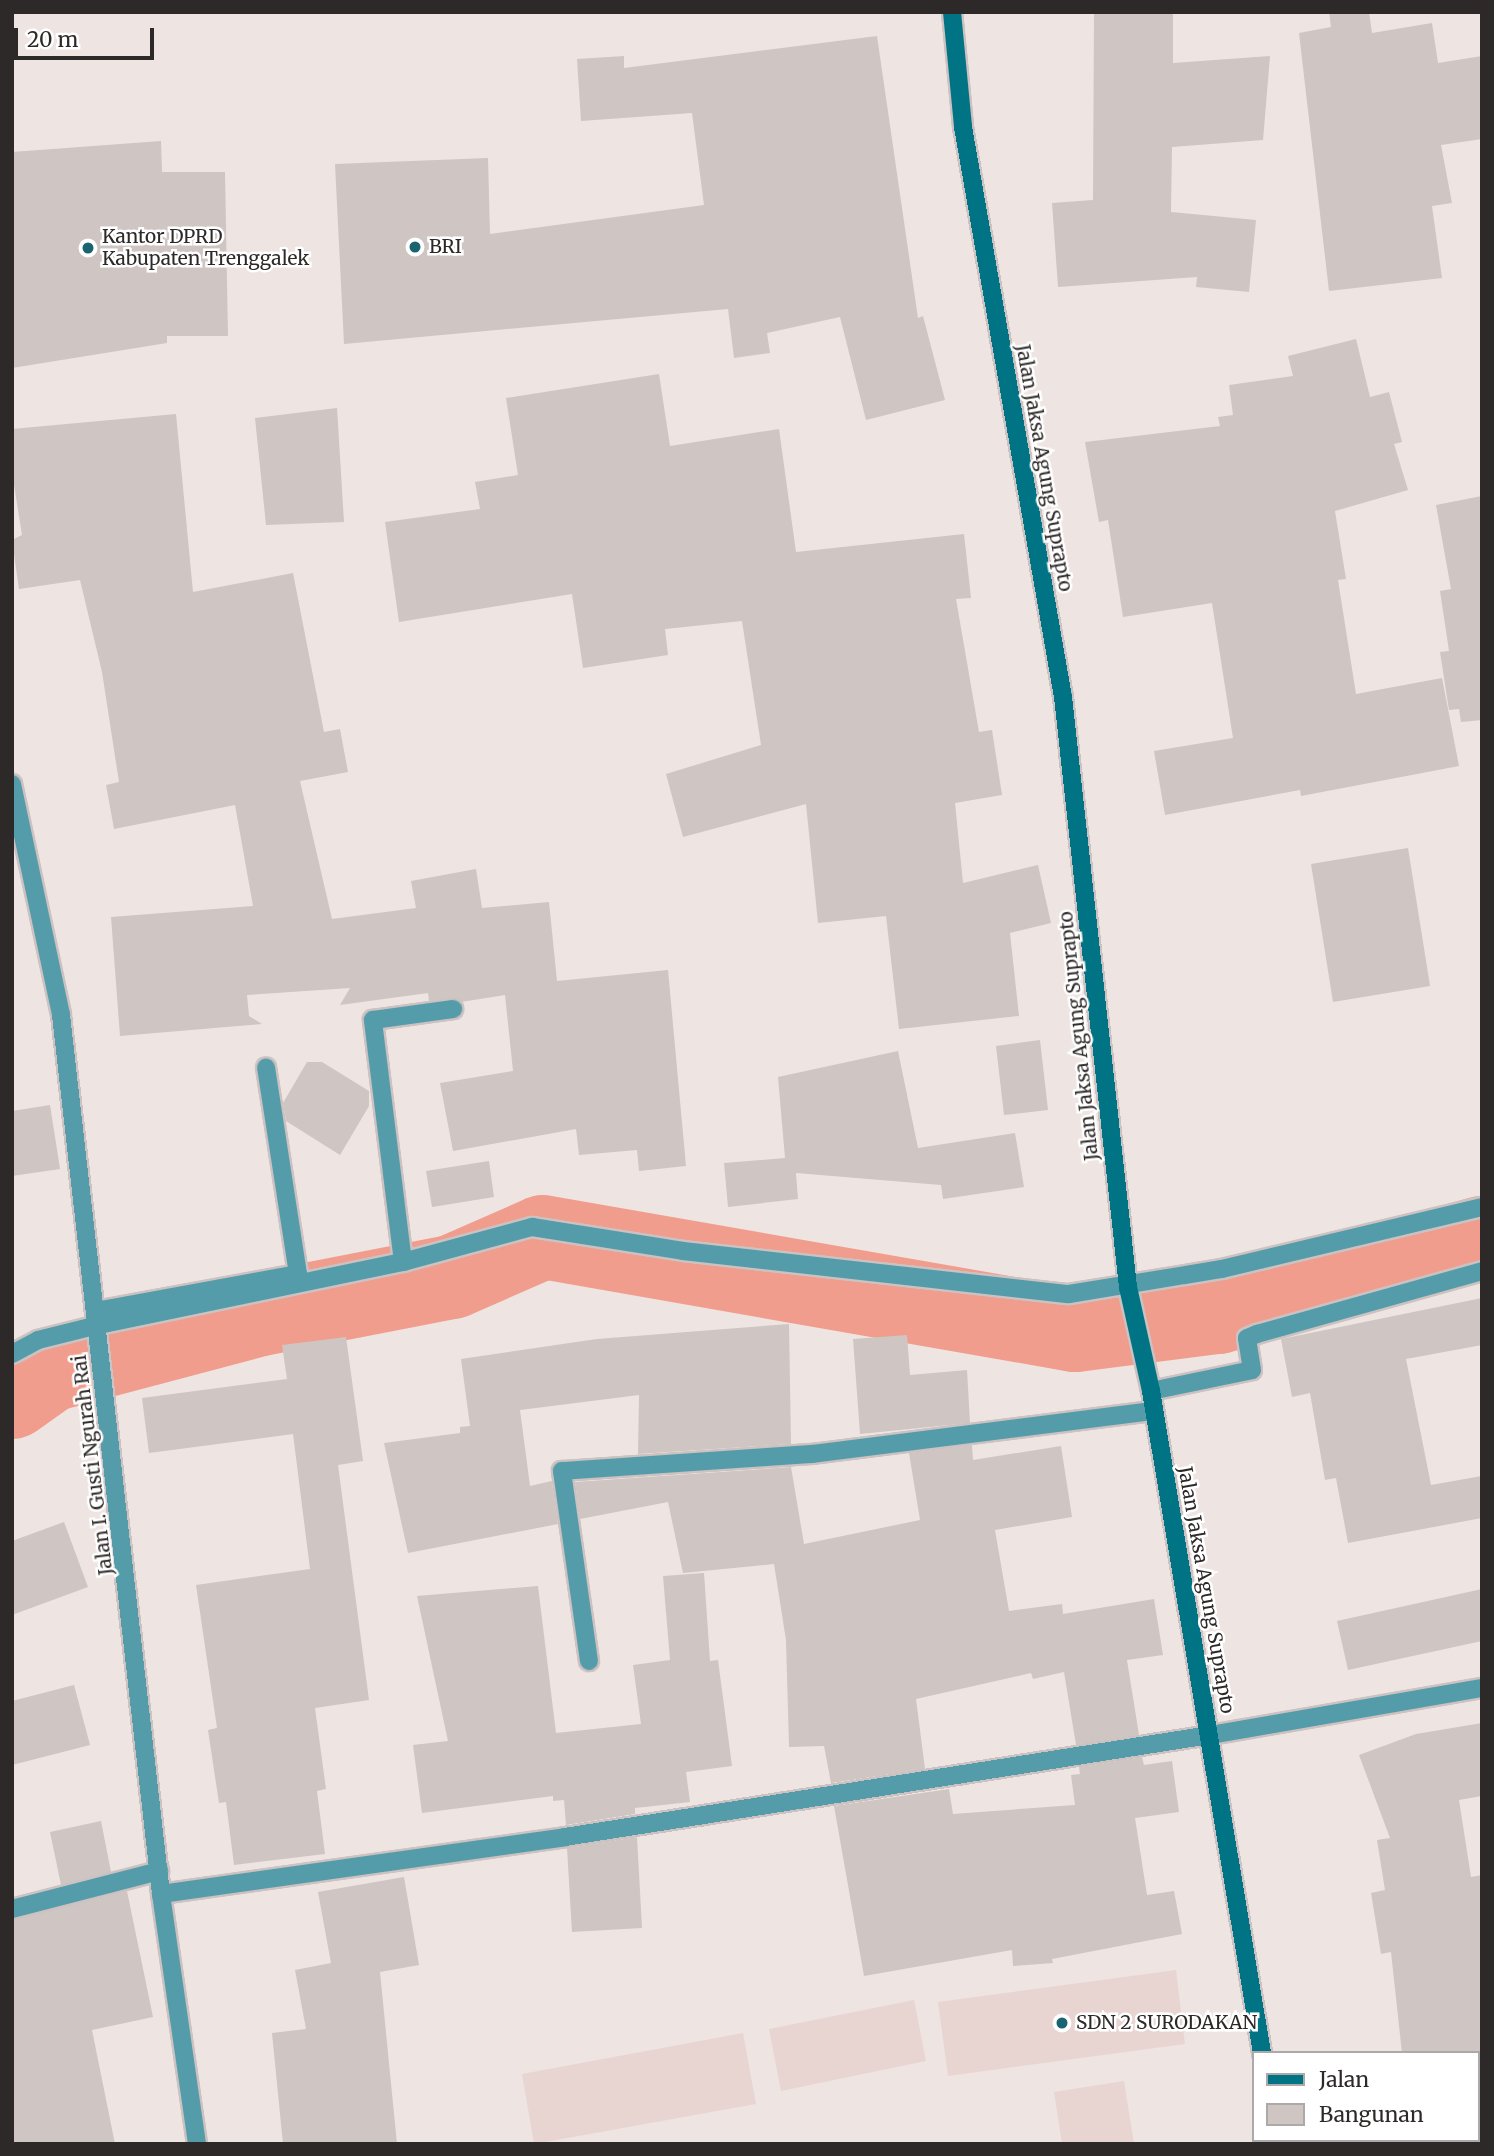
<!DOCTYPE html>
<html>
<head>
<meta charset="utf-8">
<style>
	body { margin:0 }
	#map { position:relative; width:1494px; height:2156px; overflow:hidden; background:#eee4e2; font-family:Merriweather,serif }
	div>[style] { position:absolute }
	.built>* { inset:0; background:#e8d5d2 }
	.river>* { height:84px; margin:-42px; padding:0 42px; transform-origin:42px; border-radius:42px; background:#f19d8d }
	.building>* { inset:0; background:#cfc5c3 }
	.roads { filter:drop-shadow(2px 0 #cbc2c1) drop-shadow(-2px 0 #cbc2c1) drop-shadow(0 2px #cbc2c1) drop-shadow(0 -2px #cbc2c1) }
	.service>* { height:18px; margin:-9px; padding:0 9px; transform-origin:9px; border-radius:9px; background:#559caa }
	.pedestrian>* { height:18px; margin:-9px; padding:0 9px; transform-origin:9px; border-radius:9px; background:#559caa }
	.minor>* { height:18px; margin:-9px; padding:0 9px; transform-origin:9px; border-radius:9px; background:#559caa }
	.secondary>* { height:18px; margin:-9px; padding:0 9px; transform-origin:9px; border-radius:9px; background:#007484 }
	.dots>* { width:19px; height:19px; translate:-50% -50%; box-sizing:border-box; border:4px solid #fff; border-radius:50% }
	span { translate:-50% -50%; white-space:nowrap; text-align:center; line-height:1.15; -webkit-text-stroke:5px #fff; paint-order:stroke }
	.poi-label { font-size:19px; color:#2d2928 }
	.left { translate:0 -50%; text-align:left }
	.street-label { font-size:19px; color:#2d2928 }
	.frame { position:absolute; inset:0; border:14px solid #2d2928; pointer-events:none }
	.legend { position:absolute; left:1252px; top:2051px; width:228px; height:91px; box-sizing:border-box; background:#fff; border:2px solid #aba9a9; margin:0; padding:9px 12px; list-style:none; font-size:21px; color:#2d2928 }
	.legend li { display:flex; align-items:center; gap:14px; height:35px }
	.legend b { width:35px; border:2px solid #aba9a9 }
	.scale { position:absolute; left:14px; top:28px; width:140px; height:32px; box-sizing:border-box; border:4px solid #2d2928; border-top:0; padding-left:9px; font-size:21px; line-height:24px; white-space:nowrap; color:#2d2928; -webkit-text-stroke:5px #fff; paint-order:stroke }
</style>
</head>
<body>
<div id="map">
	<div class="built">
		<i style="clip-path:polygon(1176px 1970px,1185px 2044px,948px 2076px,938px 2002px)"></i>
		<i style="clip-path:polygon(914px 2000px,926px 2061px,781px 2091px,769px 2029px)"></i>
		<i style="clip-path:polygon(743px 2033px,756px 2104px,534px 2144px,522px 2074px)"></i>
		<i style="clip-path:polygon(1124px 2081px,1134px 2144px,1062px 2144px,1054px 2092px)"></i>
	</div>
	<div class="river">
		<i style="left:12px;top:1397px;width:47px;rotate:-35.4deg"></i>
		<i style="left:50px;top:1370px;width:218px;rotate:-14.9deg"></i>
		<i style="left:261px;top:1314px;width:195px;rotate:-11deg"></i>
		<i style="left:452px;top:1277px;width:99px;rotate:-23.7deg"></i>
		<i style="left:543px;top:1237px;width:540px;rotate:9.92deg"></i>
		<i style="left:1075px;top:1330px;width:144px;rotate:-7.2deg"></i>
		<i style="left:1218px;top:1312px;width:274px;rotate:-15.7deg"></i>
	</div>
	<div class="building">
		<i style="clip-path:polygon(1094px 12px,1173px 12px,1173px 63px,1270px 56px,1263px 140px,1172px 147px,1171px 212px,1256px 220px,1249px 292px,1196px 287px,1197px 277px,1058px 287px,1052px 203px,1093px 200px)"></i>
		<i style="clip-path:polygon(1329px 12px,1369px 12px,1372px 33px,1432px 23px,1438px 63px,1482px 56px,1482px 139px,1441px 145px,1452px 203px,1432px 206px,1442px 278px,1329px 291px,1299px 33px,1331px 27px)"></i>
		<i style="clip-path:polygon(877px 36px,918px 318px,923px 316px,945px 400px,866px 420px,840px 317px,767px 333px,770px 353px,734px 358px,728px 309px,344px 344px,335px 164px,488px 158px,490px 234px,704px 205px,692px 113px,581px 121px,577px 59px,624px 56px,624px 68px)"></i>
		<i style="clip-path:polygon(161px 141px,162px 172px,225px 172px,228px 336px,167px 336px,167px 343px,12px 368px,12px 152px)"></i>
		<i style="clip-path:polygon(1356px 339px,1370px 397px,1389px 392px,1402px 442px,1394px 444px,1408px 490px,1335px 511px,1346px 579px,1338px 580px,1356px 694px,1442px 678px,1459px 766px,1301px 796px,1300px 790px,1165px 815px,1154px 751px,1233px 738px,1212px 603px,1123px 617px,1108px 520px,1099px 522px,1085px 442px,1220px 426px,1218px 417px,1233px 415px,1229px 385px,1293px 376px,1288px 356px)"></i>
		<i style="clip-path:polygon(659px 374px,670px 446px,779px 429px,796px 552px,964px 534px,971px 598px,956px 599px,979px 732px,992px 730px,1002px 795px,955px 803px,963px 883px,1038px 865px,1051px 923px,1010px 933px,1019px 1016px,899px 1029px,886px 916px,818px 923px,806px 804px,683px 837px,666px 774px,761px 745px,742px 621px,665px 629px,668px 655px,583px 668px,572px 594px,399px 622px,385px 522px,480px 509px,475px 482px,518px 475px,506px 398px)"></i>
		<i style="clip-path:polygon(337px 408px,344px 522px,266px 525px,255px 418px)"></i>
		<i style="clip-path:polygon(176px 414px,193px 592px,293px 573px,324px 732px,340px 729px,348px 772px,300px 781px,332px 919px,416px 908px,411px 881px,476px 869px,482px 908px,549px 902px,557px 981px,668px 970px,686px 1166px,639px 1171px,637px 1150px,579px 1155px,576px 1129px,453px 1151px,440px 1083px,513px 1071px,505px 995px,461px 1002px,452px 998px,429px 1001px,428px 993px,340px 1005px,350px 988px,247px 995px,249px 1016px,262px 1024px,120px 1036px,111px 917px,253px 906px,235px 805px,114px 829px,106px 785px,119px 782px,102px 672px,80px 580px,19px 589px,12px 540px,22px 535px,12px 472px,12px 429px)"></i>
		<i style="clip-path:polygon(1482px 496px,1482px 720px,1461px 722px,1459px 709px,1449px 710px,1440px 652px,1449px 651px,1440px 591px,1451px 589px,1436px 505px)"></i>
		<i style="clip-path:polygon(1408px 848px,1430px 986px,1333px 1002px,1311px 864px)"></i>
		<i style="clip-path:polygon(1040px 1040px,1048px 1110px,1004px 1115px,996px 1046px)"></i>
		<i style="clip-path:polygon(898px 1051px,918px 1148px,1015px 1133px,1024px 1187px,943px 1199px,941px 1185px,796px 1173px,798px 1199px,728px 1207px,724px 1163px,785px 1158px,778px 1077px)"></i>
		<i style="clip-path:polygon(307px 1062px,322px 1062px,369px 1091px,369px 1106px,340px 1155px,286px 1121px,283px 1103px)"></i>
		<i style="clip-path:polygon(50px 1105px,60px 1169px,12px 1176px,12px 1111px)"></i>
		<i style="clip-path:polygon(489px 1161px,494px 1197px,432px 1207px,426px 1171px)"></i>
		<i style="clip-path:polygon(1482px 1298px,1482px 1345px,1406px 1359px,1431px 1485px,1482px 1476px,1482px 1518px,1348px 1543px,1336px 1478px,1325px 1480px,1310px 1393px,1292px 1397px,1281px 1339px)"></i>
		<i style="clip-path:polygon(789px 1324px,791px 1444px,638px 1454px,639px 1395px,520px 1410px,530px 1486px,552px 1481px,558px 1524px,408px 1553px,384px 1443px,460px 1433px,460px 1427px,470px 1426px,461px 1359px,597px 1339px)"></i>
		<i style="clip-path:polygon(907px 1335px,910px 1375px,967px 1370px,970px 1423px,860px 1434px,853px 1339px)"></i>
		<i style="clip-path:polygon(346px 1337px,363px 1461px,338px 1465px,369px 1700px,315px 1708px,326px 1789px,317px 1791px,325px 1854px,234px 1865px,226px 1802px,219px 1803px,208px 1730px,217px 1728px,196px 1585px,310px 1569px,293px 1434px,149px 1453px,142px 1398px,287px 1379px,282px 1345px)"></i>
		<i style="clip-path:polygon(972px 1445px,973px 1460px,1061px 1446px,1072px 1517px,995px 1530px,1009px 1611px,1062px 1604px,1063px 1614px,1154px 1599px,1163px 1655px,1127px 1660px,1139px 1735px,1076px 1745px,1064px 1672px,1033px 1679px,1031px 1673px,916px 1699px,925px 1769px,831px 1783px,824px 1746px,789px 1747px,786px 1640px,774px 1564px,683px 1573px,668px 1502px,580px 1519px,575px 1482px,791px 1467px,804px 1544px,920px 1520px,909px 1453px)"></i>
		<i style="clip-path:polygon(64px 1522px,88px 1587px,12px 1615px,12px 1541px)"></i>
		<i style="clip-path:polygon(704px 1573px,710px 1661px,718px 1660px,732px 1766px,686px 1772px,690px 1802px,635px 1808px,635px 1814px,566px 1825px,564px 1800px,553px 1801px,553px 1796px,422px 1813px,413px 1745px,448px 1741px,417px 1596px,538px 1586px,556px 1733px,641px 1724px,633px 1665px,670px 1660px,663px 1576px)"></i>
		<i style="clip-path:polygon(1482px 1589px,1482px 1641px,1348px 1670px,1337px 1621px)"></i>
		<i style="clip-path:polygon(74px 1685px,90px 1745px,12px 1765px,12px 1701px)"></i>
		<i style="clip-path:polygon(1482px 1723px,1482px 1796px,1459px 1800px,1471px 1877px,1482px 1875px,1482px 2053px,1402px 2053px,1391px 1952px,1381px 1954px,1371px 1893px,1385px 1890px,1377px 1840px,1390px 1838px,1359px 1755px,1416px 1734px)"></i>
		<i style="clip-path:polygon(1142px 1757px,1144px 1765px,1172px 1761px,1179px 1812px,1135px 1818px,1147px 1895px,1174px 1891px,1182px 1934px,1052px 1959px,1053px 1963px,1013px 1966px,1012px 1950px,864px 1976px,834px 1806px,949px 1789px,953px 1814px,1075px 1805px,1071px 1775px,1080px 1774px,1079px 1767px)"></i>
		<i style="clip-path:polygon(101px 1821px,111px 1872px,61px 1885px,50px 1832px)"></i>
		<i style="clip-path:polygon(637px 1837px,642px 1928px,572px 1932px,567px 1848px)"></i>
		<i style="clip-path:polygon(404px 1877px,419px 1965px,380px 1972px,397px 2144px,283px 2144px,272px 2033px,306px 2029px,295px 1970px,331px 1963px,318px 1892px)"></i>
		<i style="clip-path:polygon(127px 1891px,153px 2017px,92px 2030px,115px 2144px,12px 2144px,12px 1920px)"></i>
	</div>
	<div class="roads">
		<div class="service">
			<i style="left:403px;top:1262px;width:244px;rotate:-97.1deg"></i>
			<i style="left:373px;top:1020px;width:81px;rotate:-7.8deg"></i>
			<i style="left:96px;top:1311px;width:205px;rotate:-10.4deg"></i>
			<i style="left:298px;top:1274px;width:209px;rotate:-98.8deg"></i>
		</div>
		<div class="pedestrian">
			<i style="left:161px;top:1894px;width:408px;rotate:-8deg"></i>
			<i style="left:565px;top:1837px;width:653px;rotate:-8.99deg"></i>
			<i style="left:12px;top:1909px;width:152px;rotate:-14.5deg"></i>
		</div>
		<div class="minor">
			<i style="left:12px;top:784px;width:236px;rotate:78deg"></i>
			<i style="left:61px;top:1015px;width:885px;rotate:83.51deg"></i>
			<i style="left:161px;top:1894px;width:253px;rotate:81.8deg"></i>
			<i style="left:12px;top:1354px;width:30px;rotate:-28deg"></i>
			<i style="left:38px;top:1340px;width:62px;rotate:-14deg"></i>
			<i style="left:98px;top:1325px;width:311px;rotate:-11.7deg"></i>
			<i style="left:403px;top:1262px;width:134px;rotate:-15.2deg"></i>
			<i style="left:532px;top:1227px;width:153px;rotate:9deg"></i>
			<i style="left:683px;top:1251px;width:388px;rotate:6.4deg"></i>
			<i style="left:1069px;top:1294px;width:155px;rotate:-9.3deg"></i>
			<i style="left:1222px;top:1269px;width:267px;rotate:-13.4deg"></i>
			<i style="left:1151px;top:1391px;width:103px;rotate:-11.7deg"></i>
			<i style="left:1252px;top:1370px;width:32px;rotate:-99deg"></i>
			<i style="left:1247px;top:1338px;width:11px;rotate:-22deg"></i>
			<i style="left:1257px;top:1334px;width:234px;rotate:-15.6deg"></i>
			<i style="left:589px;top:1661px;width:192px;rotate:-98.1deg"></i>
			<i style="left:562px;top:1471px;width:251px;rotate:-3.9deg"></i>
			<i style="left:812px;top:1454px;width:344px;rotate:-7.2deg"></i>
			<i style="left:1210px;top:1735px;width:276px;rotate:-9.8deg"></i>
		</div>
		<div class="secondary">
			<i style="left:952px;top:12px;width:116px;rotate:84.5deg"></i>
			<i style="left:963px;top:127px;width:579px;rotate:80.05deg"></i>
			<i style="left:1063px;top:697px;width:594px;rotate:83.71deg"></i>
			<i style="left:1128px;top:1287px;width:107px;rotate:77.5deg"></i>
			<i style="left:1151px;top:1391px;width:671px;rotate:80.48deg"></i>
			<i style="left:1276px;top:2140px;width:4px;rotate:76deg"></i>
		</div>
	</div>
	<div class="dots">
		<i style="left:415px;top:247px;background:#1a6470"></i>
		<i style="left:88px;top:248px;background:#1a6470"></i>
		<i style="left:1062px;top:2023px;background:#1a6470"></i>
	</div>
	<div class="poi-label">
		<span class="left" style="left:102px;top:248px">Kantor DPRD<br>Kabupaten Trenggalek</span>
		<span class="left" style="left:429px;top:247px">BRI</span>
		<span class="left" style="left:1076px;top:2023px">SDN 2 SURODAKAN</span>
	</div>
	<div class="street-label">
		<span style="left:1044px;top:468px;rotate:80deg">Jalan Jaksa Agung Suprapto</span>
		<span style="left:1079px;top:1036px;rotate:-96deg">Jalan Jaksa Agung Suprapto</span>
		<span style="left:93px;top:1465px;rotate:-97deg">Jalan I. Gusti Ngurah Rai</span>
		<span style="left:1206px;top:1590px;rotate:80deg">Jalan Jaksa Agung Suprapto</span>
	</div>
	<div class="frame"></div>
	<ul class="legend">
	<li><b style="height:9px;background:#007484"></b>Jalan</li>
	<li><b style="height:19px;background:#cfc5c3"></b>Bangunan</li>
	</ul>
	<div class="scale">20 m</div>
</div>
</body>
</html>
